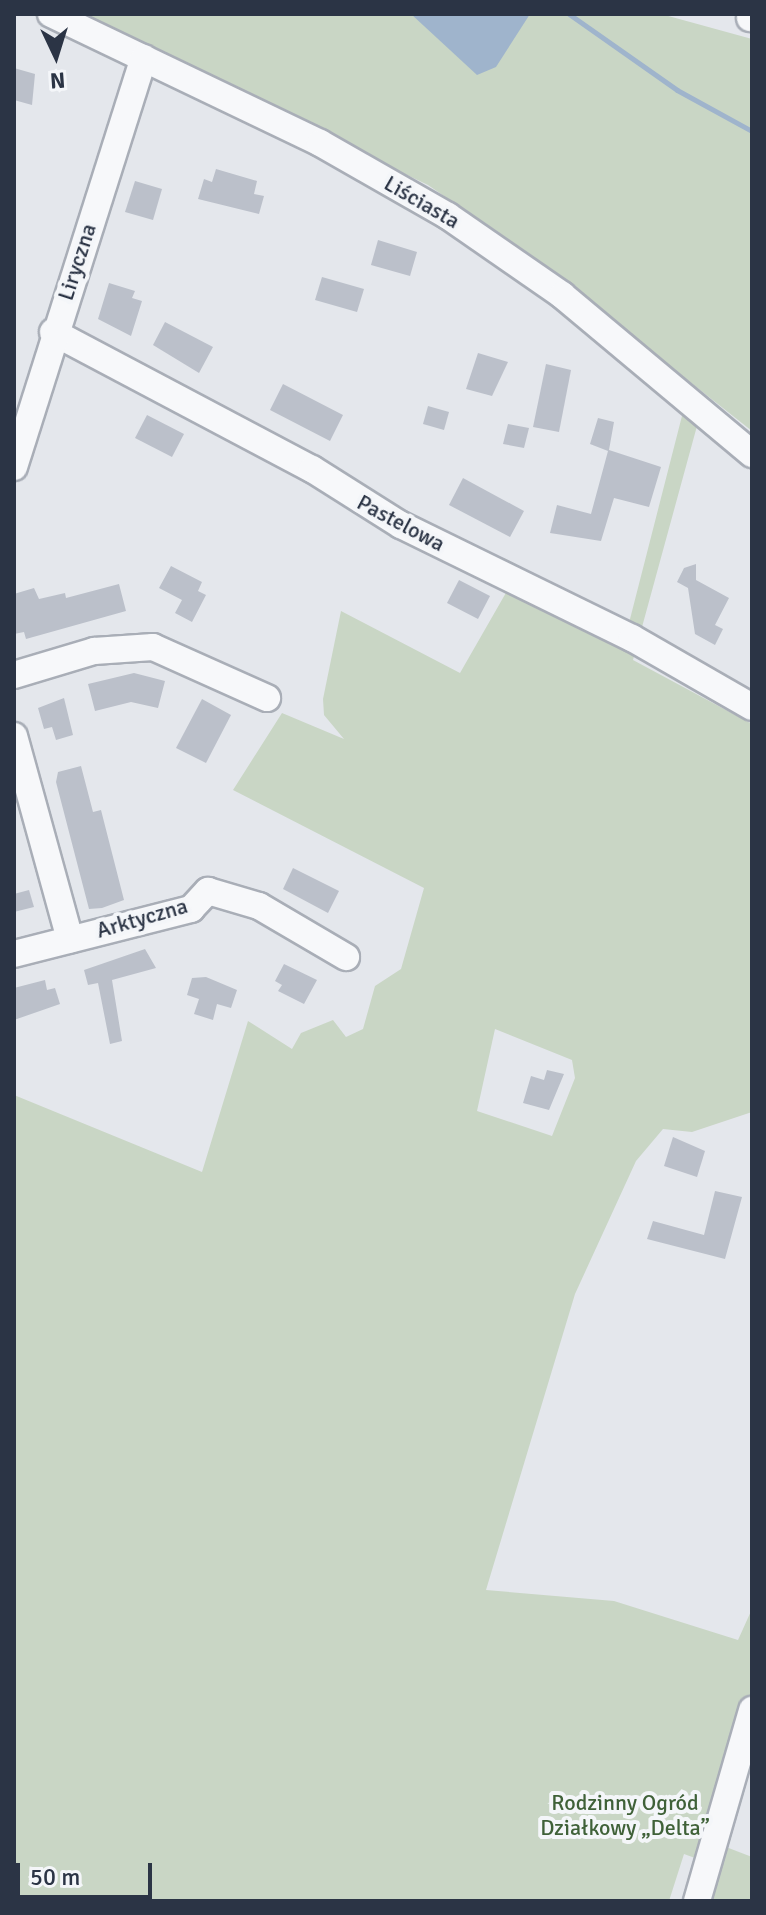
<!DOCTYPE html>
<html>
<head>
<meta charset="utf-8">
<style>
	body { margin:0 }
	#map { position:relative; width:766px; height:1915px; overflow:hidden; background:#e4e7ec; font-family:Signika,sans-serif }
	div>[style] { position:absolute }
	.green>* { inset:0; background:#c9d6c5 }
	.water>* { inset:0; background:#9fb4cc }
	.stream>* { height:5px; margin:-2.5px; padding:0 2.5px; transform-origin:2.5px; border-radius:2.5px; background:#9fb4cc }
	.building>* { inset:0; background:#bbc0ca }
	.roads { filter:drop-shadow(2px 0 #a9aeb7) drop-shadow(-2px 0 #a9aeb7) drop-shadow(0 2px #a9aeb7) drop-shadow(0 -2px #a9aeb7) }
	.minor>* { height:26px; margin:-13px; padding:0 13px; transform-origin:13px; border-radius:13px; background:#f7f8fa }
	span { translate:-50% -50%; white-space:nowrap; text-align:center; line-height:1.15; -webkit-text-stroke:8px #f4f6f9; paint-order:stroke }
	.street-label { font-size:22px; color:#2b3445 }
	.park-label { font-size:22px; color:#3f6138 }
	.frame { position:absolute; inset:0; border:16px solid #2b3445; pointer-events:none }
	.north { position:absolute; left:16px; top:16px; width:80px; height:80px; -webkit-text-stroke:6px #f4f6f9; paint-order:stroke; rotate:176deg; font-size:22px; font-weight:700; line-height:32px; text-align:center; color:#2b3445 }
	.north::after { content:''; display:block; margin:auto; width:28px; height:36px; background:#2b3445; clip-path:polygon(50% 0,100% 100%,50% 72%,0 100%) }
	.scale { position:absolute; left:16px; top:1863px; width:136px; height:36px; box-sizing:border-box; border:4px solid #2b3445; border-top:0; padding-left:10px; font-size:24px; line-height:28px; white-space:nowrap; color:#2b3445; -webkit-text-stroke:6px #f4f6f9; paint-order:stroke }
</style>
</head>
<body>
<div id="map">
	<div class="green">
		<i style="clip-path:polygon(69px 14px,661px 14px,752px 39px,752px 431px,524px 251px,428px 185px)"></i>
		<i style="clip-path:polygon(evenodd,683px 412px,697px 426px,633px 660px,752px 724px,752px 1112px,692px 1132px,663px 1129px,636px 1161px,575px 1294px,486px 1590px,614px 1601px,738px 1640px,752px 1609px,752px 1698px,706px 1862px,684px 1854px,669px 1901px,14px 1901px,14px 1095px,202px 1172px,248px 1021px,292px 1049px,301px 1033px,333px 1020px,346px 1037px,363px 1029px,375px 986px,401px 969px,424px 888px,233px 790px,282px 713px,344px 739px,324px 715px,323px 699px,341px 611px,460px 673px,507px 591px,488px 581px,504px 558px,629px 623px,683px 412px,495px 1029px,572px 1060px,575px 1078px,552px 1136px,477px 1111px,495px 1029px)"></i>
		<i style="clip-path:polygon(726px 1847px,752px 1857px,752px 1901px,711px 1901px)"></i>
	</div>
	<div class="water">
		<i style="clip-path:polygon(411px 14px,530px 14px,496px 67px,477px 75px)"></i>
	</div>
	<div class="stream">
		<i style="left:569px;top:14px;width:132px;rotate:35.1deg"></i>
		<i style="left:677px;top:90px;width:85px;rotate:28.7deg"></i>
	</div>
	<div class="building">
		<i style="clip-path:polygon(14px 68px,35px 74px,32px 105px,14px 100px)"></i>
		<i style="clip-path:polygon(216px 169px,257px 181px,254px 194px,264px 196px,259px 214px,198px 199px,204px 179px,212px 182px)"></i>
		<i style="clip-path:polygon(135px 181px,162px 189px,153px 220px,125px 212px)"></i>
		<i style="clip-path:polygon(378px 240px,417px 252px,410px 276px,371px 265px)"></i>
		<i style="clip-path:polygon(322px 277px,364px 289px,357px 312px,315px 300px)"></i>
		<i style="clip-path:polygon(109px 283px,135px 291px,132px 298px,142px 301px,131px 336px,98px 319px)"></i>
		<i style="clip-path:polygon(165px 322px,213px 347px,199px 373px,153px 345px)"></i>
		<i style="clip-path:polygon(478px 353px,508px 362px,492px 396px,466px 389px)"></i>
		<i style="clip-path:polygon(546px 364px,571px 370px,559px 432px,533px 427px)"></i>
		<i style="clip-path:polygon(283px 384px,343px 415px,330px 441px,270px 410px)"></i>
		<i style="clip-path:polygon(428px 406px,449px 412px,444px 430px,423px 424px)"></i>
		<i style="clip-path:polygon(147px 415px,184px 434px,172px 457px,135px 438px)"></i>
		<i style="clip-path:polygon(598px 418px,614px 422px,609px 450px,661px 467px,649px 507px,614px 498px,601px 541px,550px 533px,557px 505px,591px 514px,608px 451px,590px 444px)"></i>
		<i style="clip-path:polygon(508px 424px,529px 428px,524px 448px,503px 444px)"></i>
		<i style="clip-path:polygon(463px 478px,524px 511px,510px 537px,449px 505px)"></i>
		<i style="clip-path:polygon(696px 564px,696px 580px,729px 598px,715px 625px,723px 629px,715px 645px,695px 634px,688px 588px,677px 582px,684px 568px)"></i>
		<i style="clip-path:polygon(171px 566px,202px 582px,198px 591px,206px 595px,192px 622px,175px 613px,182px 600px,159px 588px)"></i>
		<i style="clip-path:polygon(459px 580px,490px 596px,478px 619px,447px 603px)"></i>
		<i style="clip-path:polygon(119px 584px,126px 611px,26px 639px,24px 632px,14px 634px,14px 594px,34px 588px,39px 599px,65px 593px,66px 598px)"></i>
		<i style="clip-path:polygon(134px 673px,165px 681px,158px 708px,131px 702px,95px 711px,88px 684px)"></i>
		<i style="clip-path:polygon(64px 698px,73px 735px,56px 740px,52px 727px,44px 729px,38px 708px)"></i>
		<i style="clip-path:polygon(202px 699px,231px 715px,206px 763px,176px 748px)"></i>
		<i style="clip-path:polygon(81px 766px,93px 812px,101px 810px,124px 900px,102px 908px,89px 909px,56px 782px,58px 772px)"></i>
		<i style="clip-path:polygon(293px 868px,339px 891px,328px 913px,283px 889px)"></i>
		<i style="clip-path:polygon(29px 890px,34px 907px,14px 912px,14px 894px)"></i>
		<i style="clip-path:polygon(145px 949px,156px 968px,112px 980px,122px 1041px,110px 1044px,98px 983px,88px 985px,84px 970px)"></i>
		<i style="clip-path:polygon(284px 964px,317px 980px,304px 1004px,278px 991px,282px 985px,275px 981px)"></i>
		<i style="clip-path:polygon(206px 977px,237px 990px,231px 1008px,217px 1004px,213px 1020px,194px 1014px,199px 999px,187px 995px,192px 978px)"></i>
		<i style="clip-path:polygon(45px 980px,47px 990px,55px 988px,60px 1004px,14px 1020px,14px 988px)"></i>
		<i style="clip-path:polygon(547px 1070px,564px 1074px,549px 1110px,523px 1103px,531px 1076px,544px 1080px)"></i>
		<i style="clip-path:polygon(673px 1137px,705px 1151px,697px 1177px,664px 1166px)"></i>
		<i style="clip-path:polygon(715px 1191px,742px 1197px,725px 1259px,647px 1239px,653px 1221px,704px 1235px)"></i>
	</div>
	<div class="roads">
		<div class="minor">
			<i style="left:51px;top:14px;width:298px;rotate:25.6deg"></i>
			<i style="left:320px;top:143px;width:147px;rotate:29.7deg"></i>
			<i style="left:448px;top:216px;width:139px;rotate:34.7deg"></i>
			<i style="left:562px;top:295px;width:248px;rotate:39.9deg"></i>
			<i style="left:750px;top:18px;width:4px;rotate:-76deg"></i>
			<i style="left:53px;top:332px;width:293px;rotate:27.9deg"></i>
			<i style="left:312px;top:469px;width:105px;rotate:32.2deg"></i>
			<i style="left:401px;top:525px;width:257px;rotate:26.1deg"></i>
			<i style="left:632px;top:638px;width:138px;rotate:29.9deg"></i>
			<i style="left:14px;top:467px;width:429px;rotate:-72.4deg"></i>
			<i style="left:14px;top:675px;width:84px;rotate:-16.7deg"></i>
			<i style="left:94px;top:651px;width:59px;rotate:-3.9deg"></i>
			<i style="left:153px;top:647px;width:125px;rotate:24.1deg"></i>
			<i style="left:14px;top:736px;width:211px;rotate:74.6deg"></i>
			<i style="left:14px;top:954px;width:183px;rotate:-14.3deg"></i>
			<i style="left:191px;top:909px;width:25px;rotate:-47deg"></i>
			<i style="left:208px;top:891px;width:53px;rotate:16.4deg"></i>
			<i style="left:259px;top:906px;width:101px;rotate:30.4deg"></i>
			<i style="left:697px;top:1901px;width:199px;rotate:-73.9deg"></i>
		</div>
	</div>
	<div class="street-label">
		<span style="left:422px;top:202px;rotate:30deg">Liściasta</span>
		<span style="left:77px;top:262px;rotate:-72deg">Liryczna</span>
		<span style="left:401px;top:523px;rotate:28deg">Pastelowa</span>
		<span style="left:142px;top:918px;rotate:-16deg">Arktyczna</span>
	</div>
	<div class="park-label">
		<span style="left:625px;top:1815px">Rodzinny Ogród<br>Działkowy „Delta”</span>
	</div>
	<div class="frame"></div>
	<div class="north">N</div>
	<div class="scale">50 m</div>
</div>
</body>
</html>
